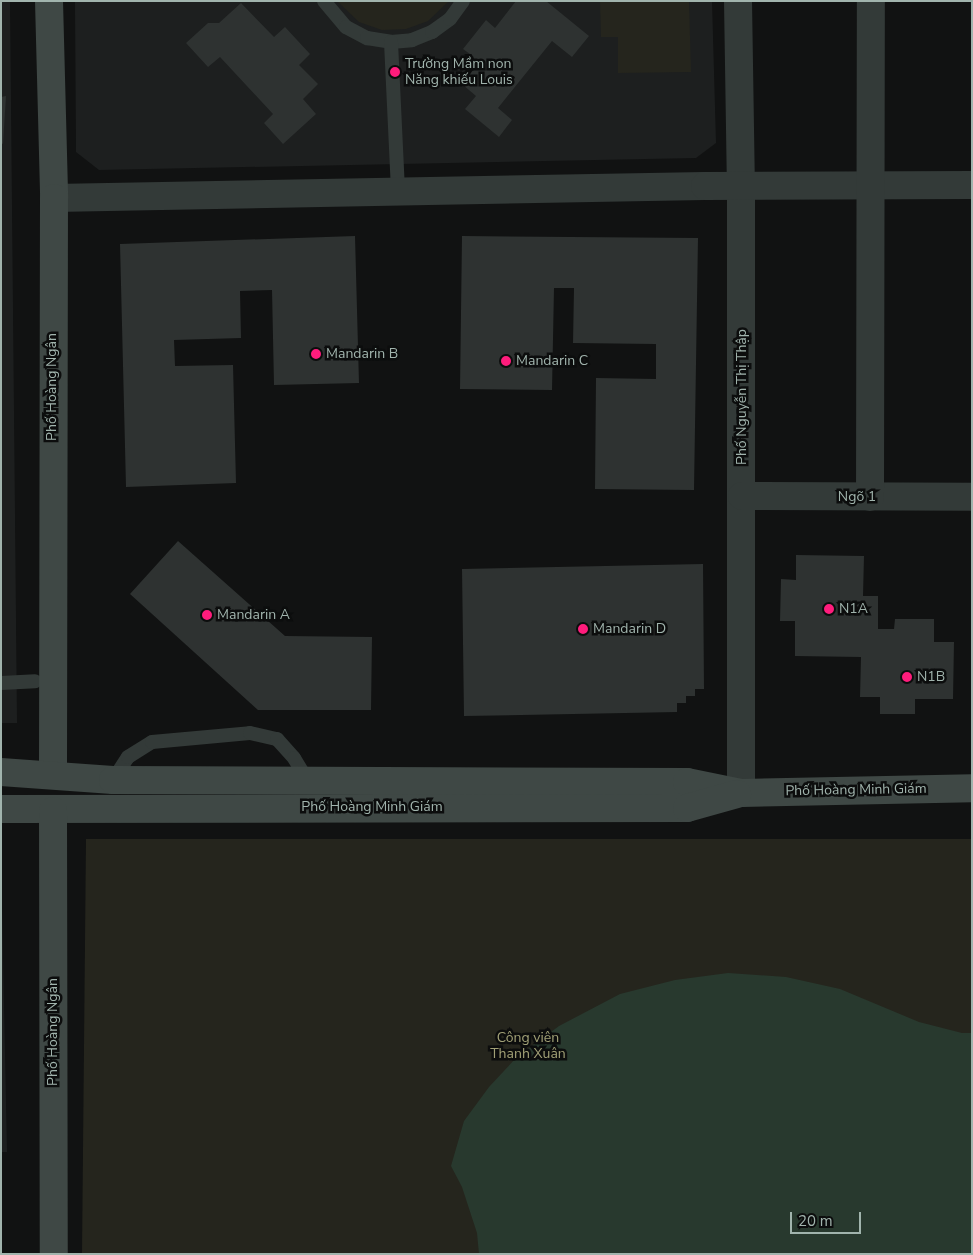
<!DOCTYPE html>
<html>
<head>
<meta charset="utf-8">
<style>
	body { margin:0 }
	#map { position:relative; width:973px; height:1255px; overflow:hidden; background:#111212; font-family:"Nunito Sans",sans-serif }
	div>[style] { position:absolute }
	.built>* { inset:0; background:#1d1f1f }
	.green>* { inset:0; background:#25251d }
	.water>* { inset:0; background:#28392e }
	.building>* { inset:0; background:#2e3231 }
	.lane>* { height:14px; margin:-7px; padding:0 7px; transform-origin:7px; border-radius:7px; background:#333a38 }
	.street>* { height:28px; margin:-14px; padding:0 14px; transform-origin:14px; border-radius:14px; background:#333a38 }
	.secondary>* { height:28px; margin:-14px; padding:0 14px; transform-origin:14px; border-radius:14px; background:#3f4845 }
	.dots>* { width:14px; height:14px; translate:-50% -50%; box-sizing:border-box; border:2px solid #0c0d0d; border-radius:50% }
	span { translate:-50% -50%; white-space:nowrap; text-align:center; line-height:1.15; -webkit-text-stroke:5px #0c0d0d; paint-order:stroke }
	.poi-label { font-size:14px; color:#a1b4ad }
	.left { translate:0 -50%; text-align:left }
	.street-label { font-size:14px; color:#a1b4ad }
	.park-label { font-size:14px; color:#a1a076 }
	.frame { position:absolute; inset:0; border:2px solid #a1b4ad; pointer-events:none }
	.scale { position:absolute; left:790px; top:1212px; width:71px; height:22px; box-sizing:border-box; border:2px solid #a1b4ad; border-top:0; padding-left:6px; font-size:15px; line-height:18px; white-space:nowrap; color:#a1b4ad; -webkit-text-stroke:4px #0c0d0d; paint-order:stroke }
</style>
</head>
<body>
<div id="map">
	<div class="built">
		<i style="clip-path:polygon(1px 1px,10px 1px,17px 723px,1px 723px)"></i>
		<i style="clip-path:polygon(75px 1px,712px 1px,716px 143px,696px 158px,99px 170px,76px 152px)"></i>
		<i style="clip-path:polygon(1px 855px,7px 1152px,1px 1152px)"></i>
	</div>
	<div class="green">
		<i style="clip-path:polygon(337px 1px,449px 1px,428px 21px,406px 29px,382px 30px,359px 22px)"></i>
		<i style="clip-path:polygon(600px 1px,689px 1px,691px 72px,618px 73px,618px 37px,601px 37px)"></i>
		<i style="clip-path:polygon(86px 839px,972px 839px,972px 1254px,82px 1254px)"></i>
	</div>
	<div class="water">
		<i style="clip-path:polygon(728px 973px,786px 977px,840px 989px,919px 1022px,962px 1033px,972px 1033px,972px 1254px,479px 1254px,477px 1233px,462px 1187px,451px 1166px,464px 1121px,489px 1087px,516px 1058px,559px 1026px,620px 994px,675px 980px)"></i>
	</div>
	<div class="building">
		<i style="clip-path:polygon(516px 1px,546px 1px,589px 36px,572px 57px,552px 41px,498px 108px,512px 120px,499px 137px,465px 109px,476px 96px,456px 79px,474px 57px,463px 49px,486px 20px,495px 28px)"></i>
		<i style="clip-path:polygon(241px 3px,274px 37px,285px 27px,310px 54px,299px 65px,318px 84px,303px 99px,316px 114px,283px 144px,264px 123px,273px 114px,220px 57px,208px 67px,186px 43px,208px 23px,219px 23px)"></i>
		<i style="clip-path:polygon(6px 96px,3px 144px,1px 143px,1px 97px)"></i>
		<i style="clip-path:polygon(355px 236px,359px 383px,274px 385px,272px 290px,240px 291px,241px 338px,174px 340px,175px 366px,233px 365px,236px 483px,126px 487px,120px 244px)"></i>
		<i style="clip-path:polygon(462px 236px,698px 238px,694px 490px,595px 489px,596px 378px,656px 379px,656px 344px,573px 343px,574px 288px,554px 288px,552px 390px,460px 389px)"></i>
		<i style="clip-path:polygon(178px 541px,285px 636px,372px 637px,371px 710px,258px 710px,130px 594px)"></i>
		<i style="clip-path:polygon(796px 555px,864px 556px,863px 596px,878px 596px,878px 629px,894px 629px,895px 619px,934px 619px,934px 642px,954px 642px,953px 699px,915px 699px,915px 714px,880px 714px,880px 697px,860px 697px,861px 657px,795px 656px,795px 621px,780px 621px,781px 579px,796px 580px)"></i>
		<i style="clip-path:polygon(703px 564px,704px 689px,695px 689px,695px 696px,686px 696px,686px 703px,677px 703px,677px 712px,464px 716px,462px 569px)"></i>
	</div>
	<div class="lane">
		<i style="left:324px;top:1px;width:34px;rotate:50deg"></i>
		<i style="left:346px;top:27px;width:24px;rotate:28deg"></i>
		<i style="left:367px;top:38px;width:24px;rotate:9deg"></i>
		<i style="left:391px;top:42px;width:21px;rotate:-5deg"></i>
		<i style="left:412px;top:40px;width:22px;rotate:-22deg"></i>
		<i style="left:432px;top:32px;width:22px;rotate:-36deg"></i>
		<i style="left:450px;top:19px;width:22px;rotate:-54deg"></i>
		<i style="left:391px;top:42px;width:149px;rotate:87.3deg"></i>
		<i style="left:1px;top:683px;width:34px;rotate:-3deg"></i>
		<i style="left:113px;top:780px;width:27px;rotate:-57deg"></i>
		<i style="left:128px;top:757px;width:28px;rotate:-32deg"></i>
		<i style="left:152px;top:742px;width:98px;rotate:-5.2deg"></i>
		<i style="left:250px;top:733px;width:28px;rotate:13deg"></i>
		<i style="left:277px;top:739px;width:25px;rotate:48deg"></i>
		<i style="left:294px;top:758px;width:27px;rotate:59deg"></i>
	</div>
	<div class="street">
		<i style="left:738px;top:1px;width:185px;rotate:89.1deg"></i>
		<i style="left:741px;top:186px;width:607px;rotate:90deg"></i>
		<i style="left:54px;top:198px;width:651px;rotate:-1.06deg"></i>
		<i style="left:705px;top:186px;width:267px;rotate:-0.2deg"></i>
		<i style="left:742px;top:496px;width:230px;rotate:0.2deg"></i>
		<i style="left:870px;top:497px;width:496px;rotate:-89.9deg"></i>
	</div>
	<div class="secondary">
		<i style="left:49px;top:1px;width:197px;rotate:88.5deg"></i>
		<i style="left:54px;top:198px;width:575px;rotate:90.1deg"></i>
		<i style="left:1px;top:772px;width:112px;rotate:4.1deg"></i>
		<i style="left:113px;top:780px;width:574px;rotate:0.2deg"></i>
		<i style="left:687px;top:782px;width:55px;rotate:11.5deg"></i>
		<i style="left:741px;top:793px;width:231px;rotate:-1.2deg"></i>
		<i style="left:1px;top:809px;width:686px;rotate:-0.08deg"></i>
		<i style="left:687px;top:808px;width:52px;rotate:-15.6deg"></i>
		<i style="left:53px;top:811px;width:443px;rotate:89.9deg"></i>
	</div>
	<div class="dots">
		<i style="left:395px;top:72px;background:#ff1c7c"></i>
		<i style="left:316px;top:354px;background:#ff1c7c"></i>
		<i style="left:506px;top:361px;background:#ff1c7c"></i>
		<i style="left:829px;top:609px;background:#ff1c7c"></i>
		<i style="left:207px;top:615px;background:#ff1c7c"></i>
		<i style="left:583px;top:629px;background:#ff1c7c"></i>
		<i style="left:907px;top:677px;background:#ff1c7c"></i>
	</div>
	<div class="poi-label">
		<span class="left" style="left:405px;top:72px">Trường Mầm non<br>Năng khiếu Louis</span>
		<span class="left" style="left:326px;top:354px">Mandarin B</span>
		<span class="left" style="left:516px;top:361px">Mandarin C</span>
		<span class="left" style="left:839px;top:609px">N1A</span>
		<span class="left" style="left:217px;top:615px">Mandarin A</span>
		<span class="left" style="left:593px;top:629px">Mandarin D</span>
		<span class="left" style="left:917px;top:677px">N1B</span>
	</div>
	<div class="street-label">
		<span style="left:52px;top:387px;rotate:-90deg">Phố Hoàng Ngân</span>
		<span style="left:742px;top:397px;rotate:-90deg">Phố Nguyễn Thị Thập</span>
		<span style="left:857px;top:497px">Ngõ 1</span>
		<span style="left:856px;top:790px;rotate:-1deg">Phố Hoàng Minh Giám</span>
		<span style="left:372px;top:807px">Phố Hoàng Minh Giám</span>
		<span style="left:53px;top:1032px;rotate:-90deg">Phố Hoàng Ngân</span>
	</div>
	<div class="park-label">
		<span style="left:528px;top:1046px">Công viên<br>Thanh Xuân</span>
	</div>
	<div class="frame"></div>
	<div class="scale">20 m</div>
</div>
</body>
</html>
